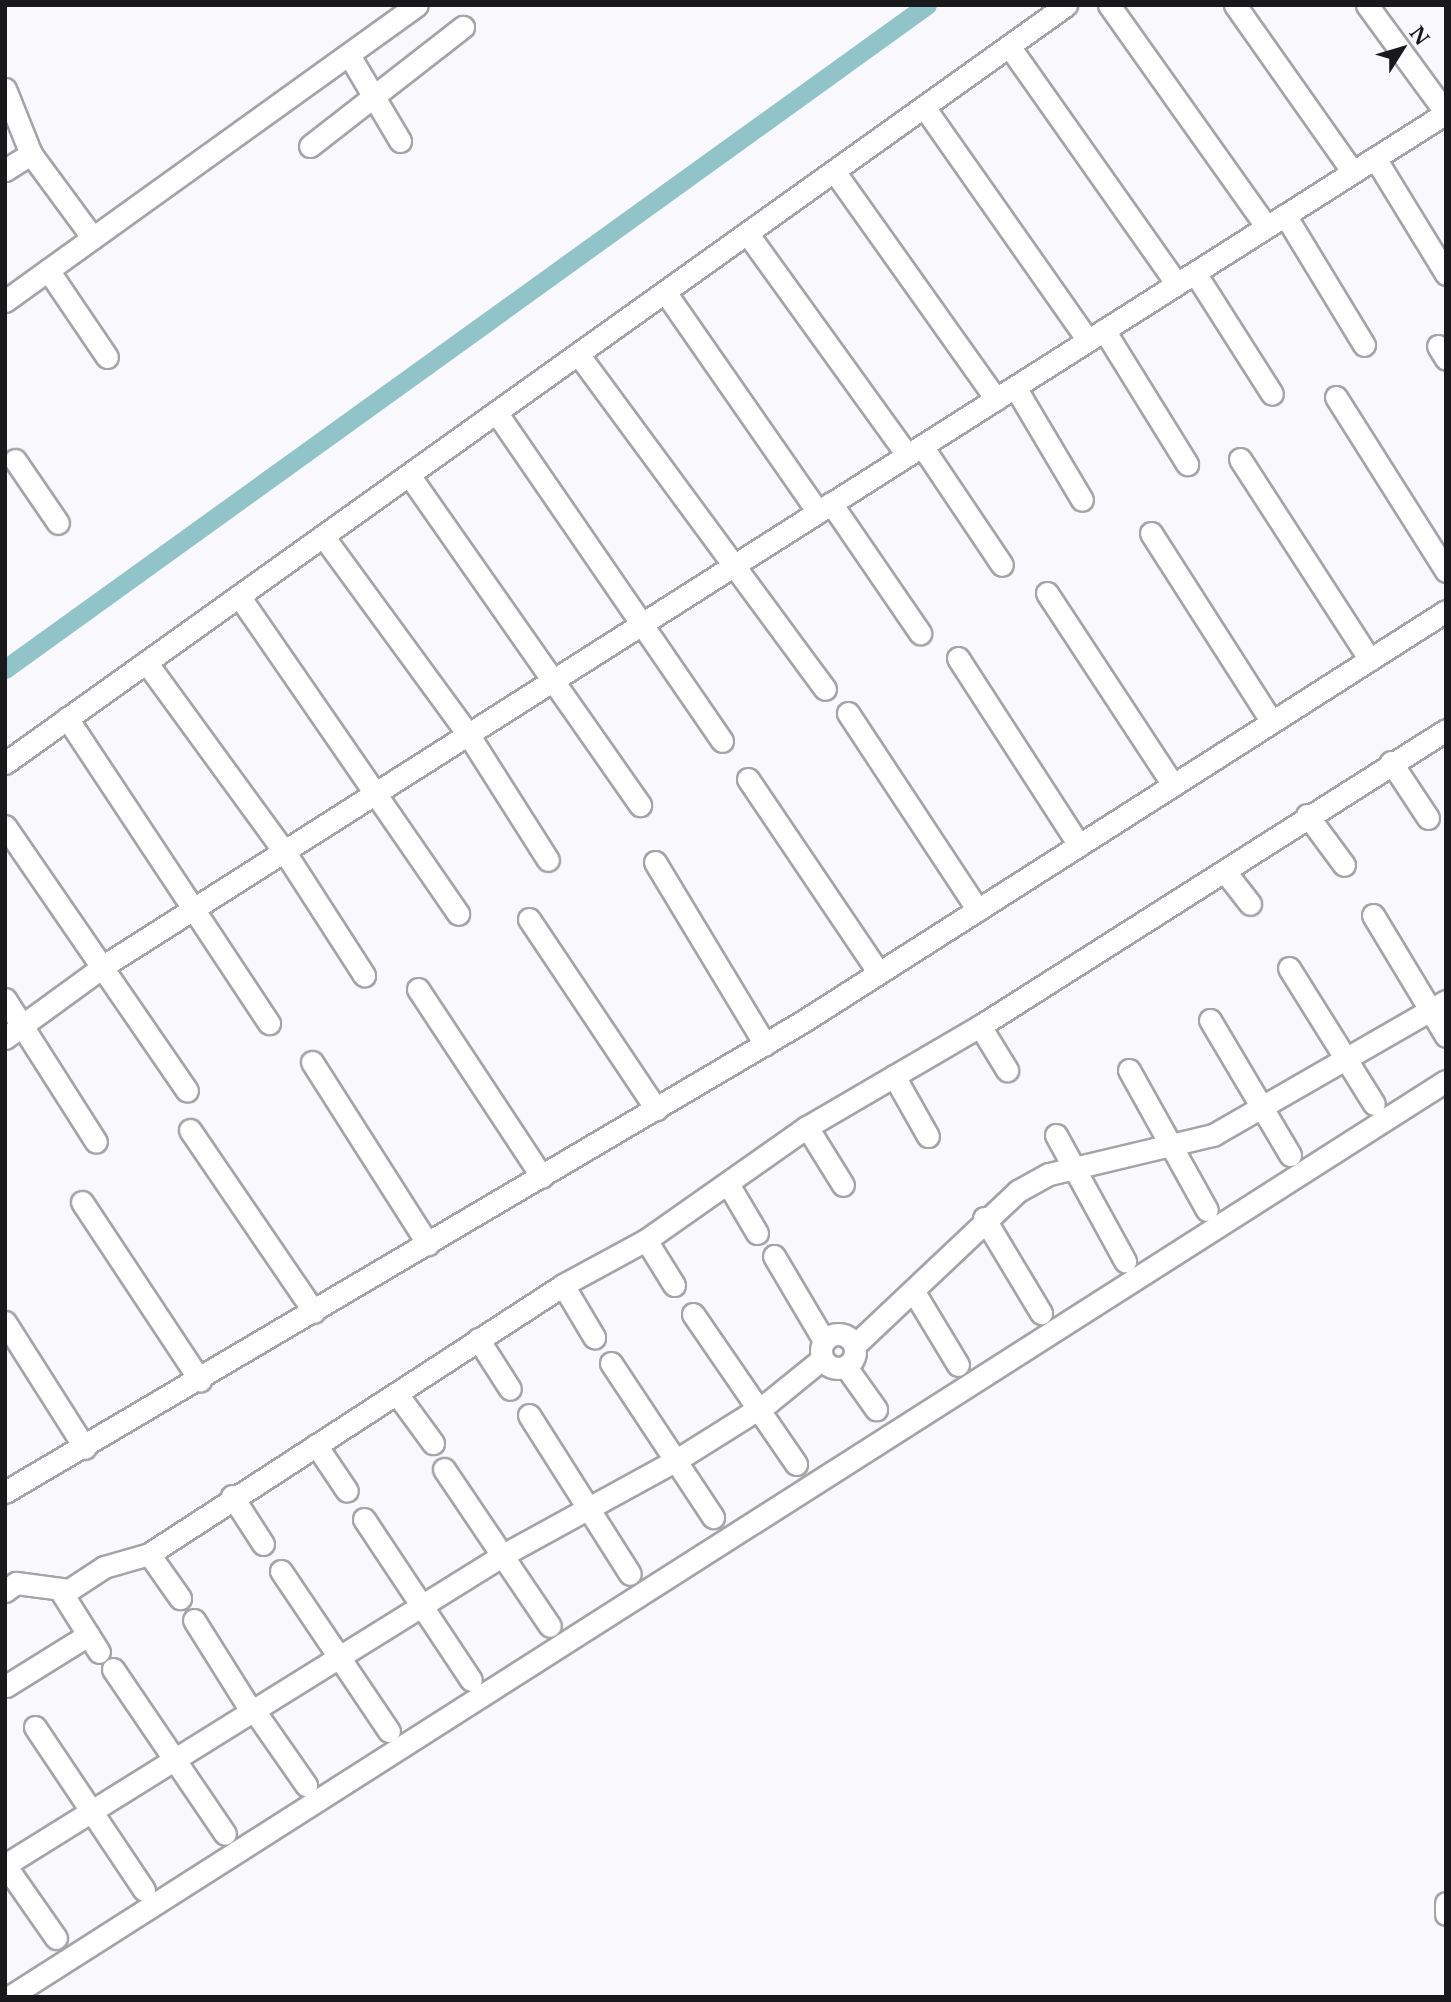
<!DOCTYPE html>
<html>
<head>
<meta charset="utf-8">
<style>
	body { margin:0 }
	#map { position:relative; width:1451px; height:2002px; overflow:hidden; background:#f9f9fd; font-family:"Libre Baskerville",serif }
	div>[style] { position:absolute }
	.canal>* { height:19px; margin:-9.5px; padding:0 9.5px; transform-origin:9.5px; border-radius:9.5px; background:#90c4c9 }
	.roads { filter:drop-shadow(2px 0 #a5a4a8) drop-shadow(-2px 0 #a5a4a8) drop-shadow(0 2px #a5a4a8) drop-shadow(0 -2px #a5a4a8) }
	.minor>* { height:21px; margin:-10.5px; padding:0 10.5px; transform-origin:10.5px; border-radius:10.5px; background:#fff }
	.minor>.ring { margin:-10.5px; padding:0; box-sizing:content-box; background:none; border:21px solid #fff; border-radius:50% }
	span { translate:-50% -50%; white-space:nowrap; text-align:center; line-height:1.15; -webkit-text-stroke:5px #f9f9fd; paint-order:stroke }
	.frame { position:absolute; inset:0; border:7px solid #19181a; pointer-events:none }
	.north { position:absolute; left:1367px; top:14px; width:70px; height:70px; -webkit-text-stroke:5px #f9f9fd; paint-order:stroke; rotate:53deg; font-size:19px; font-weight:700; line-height:28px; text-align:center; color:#19181a }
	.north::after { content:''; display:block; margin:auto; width:24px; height:32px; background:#19181a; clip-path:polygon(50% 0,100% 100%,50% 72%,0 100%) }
</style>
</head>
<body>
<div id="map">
	<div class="canal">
		<i style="left:5px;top:669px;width:1136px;rotate:-35.76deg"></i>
	</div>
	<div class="roads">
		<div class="minor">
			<i style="left:1109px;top:5px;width:272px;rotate:54.6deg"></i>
			<i style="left:1235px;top:5px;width:204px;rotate:54.8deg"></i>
			<i style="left:1367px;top:5px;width:134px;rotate:53.8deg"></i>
			<i style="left:1009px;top:46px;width:291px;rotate:54.8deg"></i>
			<i style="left:349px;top:55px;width:100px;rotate:59.3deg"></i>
			<i style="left:5px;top:89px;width:70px;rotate:68.2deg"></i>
			<i style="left:924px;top:107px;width:285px;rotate:54.9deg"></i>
			<i style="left:310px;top:146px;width:194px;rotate:-37.9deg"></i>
			<i style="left:1375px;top:158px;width:136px;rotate:58.5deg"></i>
			<i style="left:5px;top:170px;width:31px;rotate:-32deg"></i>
			<i style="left:31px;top:154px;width:104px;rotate:53.6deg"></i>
			<i style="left:834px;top:171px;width:280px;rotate:54.6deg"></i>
			<i style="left:1285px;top:215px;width:152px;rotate:58.7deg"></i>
			<i style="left:747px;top:233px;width:274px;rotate:54.2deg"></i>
			<i style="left:48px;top:270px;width:105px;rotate:55.9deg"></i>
			<i style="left:1195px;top:273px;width:143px;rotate:57.5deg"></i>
			<i style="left:665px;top:292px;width:268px;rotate:55.2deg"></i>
			<i style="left:5px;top:301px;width:507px;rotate:-35.7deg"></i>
			<i style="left:1104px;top:330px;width:158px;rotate:58.2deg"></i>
			<i style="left:1438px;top:346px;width:15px;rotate:58deg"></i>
			<i style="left:578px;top:354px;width:416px;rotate:53.6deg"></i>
			<i style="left:1015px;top:387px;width:131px;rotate:59.3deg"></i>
			<i style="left:1336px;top:397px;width:206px;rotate:57.7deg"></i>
			<i style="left:496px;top:412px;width:399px;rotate:55.5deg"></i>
			<i style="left:922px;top:446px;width:143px;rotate:56.1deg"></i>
			<i style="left:1240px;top:459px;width:239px;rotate:57.1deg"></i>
			<i style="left:15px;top:460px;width:76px;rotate:55.7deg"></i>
			<i style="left:409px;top:475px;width:403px;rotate:55deg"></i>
			<i style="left:831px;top:503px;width:158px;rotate:55.6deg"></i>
			<i style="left:1151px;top:533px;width:224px;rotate:57.4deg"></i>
			<i style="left:323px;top:536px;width:245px;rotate:53.8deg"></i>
			<i style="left:468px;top:734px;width:149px;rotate:57.6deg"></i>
			<i style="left:1047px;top:593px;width:230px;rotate:56.7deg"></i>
			<i style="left:239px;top:596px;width:386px;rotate:55.4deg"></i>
			<i style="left:958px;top:658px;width:223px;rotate:57.1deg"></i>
			<i style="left:146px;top:662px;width:234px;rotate:53.9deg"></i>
			<i style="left:284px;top:851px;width:148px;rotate:57.2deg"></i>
			<i style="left:848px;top:713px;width:236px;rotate:56.6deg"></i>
			<i style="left:67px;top:718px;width:366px;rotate:56.5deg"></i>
			<i style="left:1391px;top:762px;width:67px;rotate:56.5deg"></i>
			<i style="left:5px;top:763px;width:1304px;rotate:-35.54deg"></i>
			<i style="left:748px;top:779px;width:234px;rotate:56deg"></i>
			<i style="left:1307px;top:815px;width:62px;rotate:53.5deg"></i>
			<i style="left:5px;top:826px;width:321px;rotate:55.5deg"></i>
			<i style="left:655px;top:862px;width:213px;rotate:58.9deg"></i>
			<i style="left:1226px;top:873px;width:39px;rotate:52deg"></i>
			<i style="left:1373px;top:915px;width:141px;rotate:58.9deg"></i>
			<i style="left:529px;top:919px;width:229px;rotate:56.2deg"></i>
			<i style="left:1289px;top:968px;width:160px;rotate:58deg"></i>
			<i style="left:418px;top:989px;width:225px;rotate:56.6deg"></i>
			<i style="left:5px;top:999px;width:169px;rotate:57.5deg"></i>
			<i style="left:1210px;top:1020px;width:157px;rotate:59.3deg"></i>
			<i style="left:980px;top:1026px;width:52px;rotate:58.5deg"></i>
			<i style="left:5px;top:1038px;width:124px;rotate:-36.1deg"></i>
			<i style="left:105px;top:965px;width:1589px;rotate:-32.43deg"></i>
			<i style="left:312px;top:1062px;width:216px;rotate:57.5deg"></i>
			<i style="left:1129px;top:1070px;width:160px;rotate:60.9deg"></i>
			<i style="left:894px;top:1076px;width:69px;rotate:60.5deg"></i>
			<i style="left:807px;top:1127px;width:68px;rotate:58.2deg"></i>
			<i style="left:190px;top:1130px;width:220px;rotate:55.7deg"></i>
			<i style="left:1056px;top:1135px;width:144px;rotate:61.3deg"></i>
			<i style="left:728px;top:1184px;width:57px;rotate:59.4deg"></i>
			<i style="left:82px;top:1202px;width:214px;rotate:56.5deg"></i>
			<i style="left:984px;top:1218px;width:111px;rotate:59deg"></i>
			<i style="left:646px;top:1240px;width:53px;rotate:58.1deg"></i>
			<i style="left:774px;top:1256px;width:96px;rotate:59.4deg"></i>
			<i style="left:563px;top:1285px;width:61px;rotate:59.2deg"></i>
			<i style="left:914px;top:1292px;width:85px;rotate:58.9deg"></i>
			<i style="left:693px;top:1314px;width:182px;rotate:55.5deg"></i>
			<i style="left:5px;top:1322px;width:149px;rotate:57.6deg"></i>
			<i class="ring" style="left:821px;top:1334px;width:13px;height:13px"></i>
			<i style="left:478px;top:1339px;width:59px;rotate:57.4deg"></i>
			<i style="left:856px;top:1344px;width:223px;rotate:-43.4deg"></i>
			<i style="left:1018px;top:1191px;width:35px;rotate:-29deg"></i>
			<i style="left:1049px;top:1174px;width:169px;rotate:-13.4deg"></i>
			<i style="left:1213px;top:1135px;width:269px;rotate:-29.9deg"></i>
			<i style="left:611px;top:1363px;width:185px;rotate:56.5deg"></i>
			<i style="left:846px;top:1367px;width:52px;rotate:54.5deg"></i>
			<i style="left:397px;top:1394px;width:61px;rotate:53.7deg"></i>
			<i style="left:529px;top:1415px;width:188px;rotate:57.6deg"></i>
			<i style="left:316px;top:1445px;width:55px;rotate:56deg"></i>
			<i style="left:444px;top:1469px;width:189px;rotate:56deg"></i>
			<i style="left:5px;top:1492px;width:925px;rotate:-30.53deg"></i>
			<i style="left:802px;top:1022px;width:764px;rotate:-32.55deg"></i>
			<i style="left:232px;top:1496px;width:57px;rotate:57.1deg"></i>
			<i style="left:364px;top:1519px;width:193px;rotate:56.4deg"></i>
			<i style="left:149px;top:1554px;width:54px;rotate:54.8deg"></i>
			<i style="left:281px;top:1571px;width:193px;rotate:56deg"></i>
			<i style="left:60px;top:1590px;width:73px;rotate:57.8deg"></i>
			<i style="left:5px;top:1591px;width:14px;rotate:-36deg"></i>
			<i style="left:16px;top:1583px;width:53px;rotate:7.5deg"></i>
			<i style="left:69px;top:1590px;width:42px;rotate:-33.3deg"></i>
			<i style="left:104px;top:1567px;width:47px;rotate:-16.1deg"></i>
			<i style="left:149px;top:1554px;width:494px;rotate:-33deg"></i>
			<i style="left:563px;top:1285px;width:94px;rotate:-28.5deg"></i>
			<i style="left:646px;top:1240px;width:197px;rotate:-35.1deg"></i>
			<i style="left:807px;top:1127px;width:200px;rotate:-30.3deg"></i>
			<i style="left:980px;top:1026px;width:552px;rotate:-32.42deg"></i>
			<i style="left:194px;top:1620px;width:107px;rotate:57.9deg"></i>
			<i style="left:113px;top:1669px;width:199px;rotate:55.8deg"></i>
			<i style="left:6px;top:1686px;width:97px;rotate:-31.9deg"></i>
			<i style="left:253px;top:1709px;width:93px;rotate:55.1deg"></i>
			<i style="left:35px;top:1727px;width:196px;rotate:56.2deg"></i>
			<i style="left:5px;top:1865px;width:587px;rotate:-31.9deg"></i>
			<i style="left:503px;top:1555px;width:196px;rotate:-28.7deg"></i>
			<i style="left:675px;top:1461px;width:111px;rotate:-32.1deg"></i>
			<i style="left:769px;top:1402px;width:68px;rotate:-39.1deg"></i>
			<i style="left:5px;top:1865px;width:89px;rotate:55.1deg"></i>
			<i style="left:1446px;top:1903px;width:11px;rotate:90deg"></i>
			<i style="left:9px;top:1997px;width:1704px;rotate:-32.52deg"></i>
		</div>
	</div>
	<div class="frame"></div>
	<div class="north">N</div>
</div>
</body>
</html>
